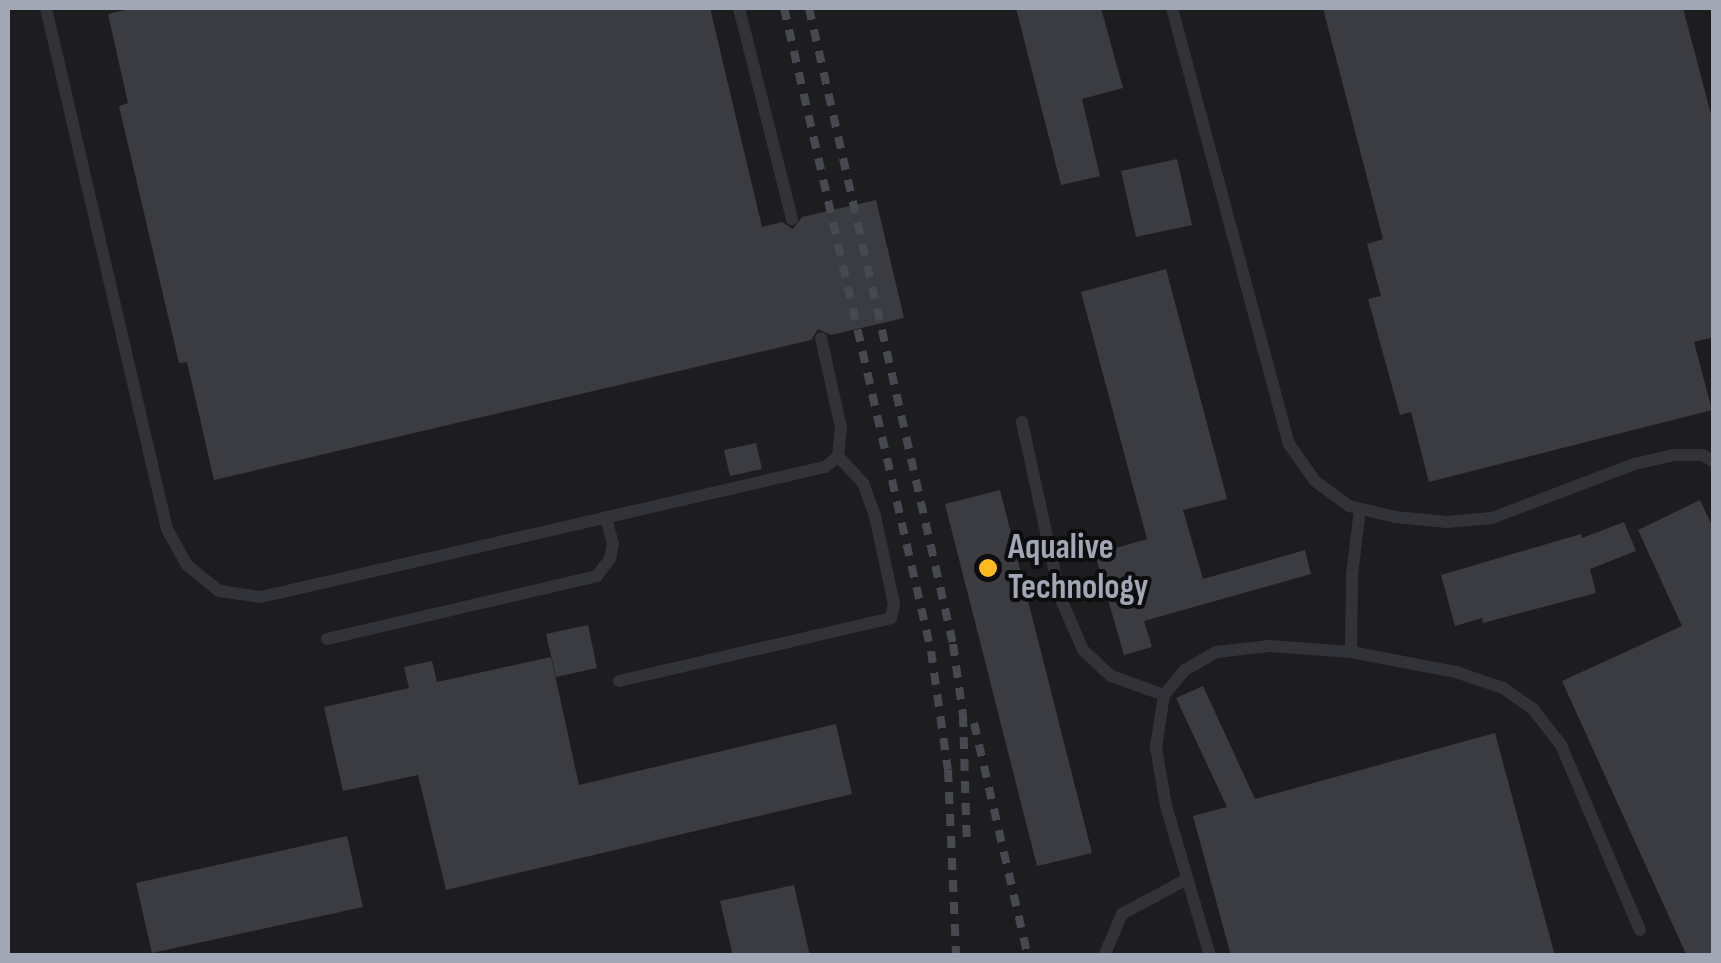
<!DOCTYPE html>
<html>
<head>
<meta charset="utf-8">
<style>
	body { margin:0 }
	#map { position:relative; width:1721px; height:963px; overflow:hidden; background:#111113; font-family:"Sofia Sans Condensed",sans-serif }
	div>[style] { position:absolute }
	.built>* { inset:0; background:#1d1d20 }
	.building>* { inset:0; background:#3b3c41 }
	.lane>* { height:12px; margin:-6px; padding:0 6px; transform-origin:6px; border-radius:6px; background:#323338 }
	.rail>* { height:8px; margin-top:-4px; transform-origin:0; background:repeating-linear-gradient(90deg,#474950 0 12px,transparent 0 22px) }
	.dots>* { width:28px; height:28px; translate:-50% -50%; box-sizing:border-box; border:5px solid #0d0c0e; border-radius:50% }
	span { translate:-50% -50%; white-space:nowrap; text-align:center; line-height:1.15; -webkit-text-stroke:8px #0d0c0e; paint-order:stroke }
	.poi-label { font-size:35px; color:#a2a7b5; font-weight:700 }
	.left { translate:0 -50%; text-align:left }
	.frame { position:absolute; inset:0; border:10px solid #a2a7b5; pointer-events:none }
</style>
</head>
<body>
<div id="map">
	<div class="built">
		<i style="clip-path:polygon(8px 8px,1713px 8px,1713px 955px,8px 955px)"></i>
	</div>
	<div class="building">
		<i style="clip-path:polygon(134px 8px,710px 8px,762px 227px,782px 222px,793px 229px,802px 217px,876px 200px,904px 318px,831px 335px,818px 329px,811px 340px,214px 480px,187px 362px,179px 363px,119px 106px,128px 103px,108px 14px)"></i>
		<i style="clip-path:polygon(1016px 8px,1101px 8px,1123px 88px,1082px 99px,1100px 176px,1061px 185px)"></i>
		<i style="clip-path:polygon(1323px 8px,1683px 8px,1714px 126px,1714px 337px,1694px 342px,1712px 410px,1429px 482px,1411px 412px,1400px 415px,1368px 299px,1381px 296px,1367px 244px,1383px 239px)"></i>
		<i style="clip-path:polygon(1177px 159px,1192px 225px,1136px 237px,1121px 171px)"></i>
		<i style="clip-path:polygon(1166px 269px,1227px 499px,1183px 510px,1203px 579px,1305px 550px,1311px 574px,1144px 621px,1152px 647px,1124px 655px,1095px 554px,1147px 539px,1081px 292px)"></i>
		<i style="clip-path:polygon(756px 443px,762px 469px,730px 476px,724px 450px)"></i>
		<i style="clip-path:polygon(1000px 490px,1092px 853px,1037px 866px,945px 504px)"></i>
		<i style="clip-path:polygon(1700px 500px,1714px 530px,1714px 956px,1687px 956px,1562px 681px,1682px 626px,1638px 530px)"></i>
		<i style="clip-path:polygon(1624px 522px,1636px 551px,1590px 569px,1596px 593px,1483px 623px,1482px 618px,1455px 626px,1441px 575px,1581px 534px,1582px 538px)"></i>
		<i style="clip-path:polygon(588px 625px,597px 668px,556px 677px,546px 634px)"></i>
		<i style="clip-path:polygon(551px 657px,579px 785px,836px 724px,852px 794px,446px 890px,418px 775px,343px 791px,324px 707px,409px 688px,404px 667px,432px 661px,437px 682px)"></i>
		<i style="clip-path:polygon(1203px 686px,1255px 799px,1495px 733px,1555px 956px,1231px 956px,1193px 816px,1227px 807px,1176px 698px)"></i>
		<i style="clip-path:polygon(347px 836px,363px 907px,152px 953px,136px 883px)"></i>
		<i style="clip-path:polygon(794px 885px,810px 956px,733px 956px,720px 901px)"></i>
	</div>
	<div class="lane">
		<i style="left:46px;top:8px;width:535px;rotate:76.93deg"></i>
		<i style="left:167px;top:529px;width:41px;rotate:60.9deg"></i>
		<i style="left:187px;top:565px;width:41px;rotate:39.1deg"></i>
		<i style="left:219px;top:591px;width:42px;rotate:8.1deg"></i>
		<i style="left:261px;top:597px;width:579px;rotate:-12.98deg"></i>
		<i style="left:825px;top:467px;width:17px;rotate:-40deg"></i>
		<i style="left:838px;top:456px;width:28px;rotate:-84deg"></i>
		<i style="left:841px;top:428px;width:92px;rotate:-102.5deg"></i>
		<i style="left:739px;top:8px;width:218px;rotate:75.9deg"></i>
		<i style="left:1172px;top:8px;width:451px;rotate:75deg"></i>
		<i style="left:1289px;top:444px;width:45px;rotate:54.9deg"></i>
		<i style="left:1315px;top:481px;width:42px;rotate:36.3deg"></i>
		<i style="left:1349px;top:506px;width:47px;rotate:13.4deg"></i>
		<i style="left:1395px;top:517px;width:52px;rotate:5.5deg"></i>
		<i style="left:1447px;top:522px;width:45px;rotate:-5.1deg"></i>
		<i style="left:1492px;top:518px;width:152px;rotate:-20.8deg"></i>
		<i style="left:1634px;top:464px;width:42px;rotate:-12.4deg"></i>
		<i style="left:1675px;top:455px;width:28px"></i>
		<i style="left:1703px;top:455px;width:13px;rotate:32deg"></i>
		<i style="left:1022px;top:422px;width:179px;rotate:77.7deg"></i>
		<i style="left:1060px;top:597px;width:58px;rotate:66.5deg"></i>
		<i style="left:1083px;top:650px;width:38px;rotate:43deg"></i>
		<i style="left:1111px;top:676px;width:56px;rotate:19.7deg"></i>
		<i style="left:1360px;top:509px;width:66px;rotate:96.9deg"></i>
		<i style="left:1352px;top:575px;width:77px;rotate:90.7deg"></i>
		<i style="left:1351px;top:652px;width:107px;rotate:10.8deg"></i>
		<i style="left:1456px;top:672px;width:50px;rotate:18.8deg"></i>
		<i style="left:1503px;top:688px;width:37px;rotate:35deg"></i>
		<i style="left:1533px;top:709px;width:46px;rotate:52.1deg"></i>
		<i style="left:1561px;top:745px;width:201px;rotate:66.9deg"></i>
		<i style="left:327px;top:639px;width:277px;rotate:-13.1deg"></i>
		<i style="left:597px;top:576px;width:21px;rotate:-53deg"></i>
		<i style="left:610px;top:559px;width:15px;rotate:-79deg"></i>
		<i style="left:613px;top:544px;width:28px;rotate:-105deg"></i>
		<i style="left:619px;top:681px;width:279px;rotate:-13deg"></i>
		<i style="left:891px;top:618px;width:14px;rotate:-78deg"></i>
		<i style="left:894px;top:604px;width:90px;rotate:-102.2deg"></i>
		<i style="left:875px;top:516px;width:35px;rotate:-110deg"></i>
		<i style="left:863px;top:483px;width:37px;rotate:-133deg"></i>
		<i style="left:1104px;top:956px;width:46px;rotate:-66.8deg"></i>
		<i style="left:1122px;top:914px;width:74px;rotate:-28.3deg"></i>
		<i style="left:1210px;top:956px;width:156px;rotate:-106.3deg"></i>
		<i style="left:1166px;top:806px;width:60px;rotate:-99.6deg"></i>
		<i style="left:1156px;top:747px;width:53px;rotate:-81.3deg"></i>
		<i style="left:1164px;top:695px;width:33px;rotate:-50deg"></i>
		<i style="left:1185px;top:670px;width:36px;rotate:-30deg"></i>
		<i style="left:1216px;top:652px;width:54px;rotate:-6.3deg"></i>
		<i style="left:1270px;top:646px;width:81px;rotate:4.2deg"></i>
	</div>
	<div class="rail">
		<i style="left:784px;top:8px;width:660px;rotate:77.12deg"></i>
		<i style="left:931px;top:651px;width:120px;rotate:81.9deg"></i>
		<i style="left:948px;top:770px;width:186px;rotate:87.5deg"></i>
		<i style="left:809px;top:8px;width:652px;rotate:77.24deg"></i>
		<i style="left:953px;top:644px;width:72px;rotate:82deg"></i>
		<i style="left:963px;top:715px;width:131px;rotate:88.3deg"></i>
		<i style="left:974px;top:723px;width:236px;rotate:77deg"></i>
	</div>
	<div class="dots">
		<i style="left:988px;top:568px;background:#ffba1e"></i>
	</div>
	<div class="poi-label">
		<span class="left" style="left:1008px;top:568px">Aqualive<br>Technology</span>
	</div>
	<div class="frame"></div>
</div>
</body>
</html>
